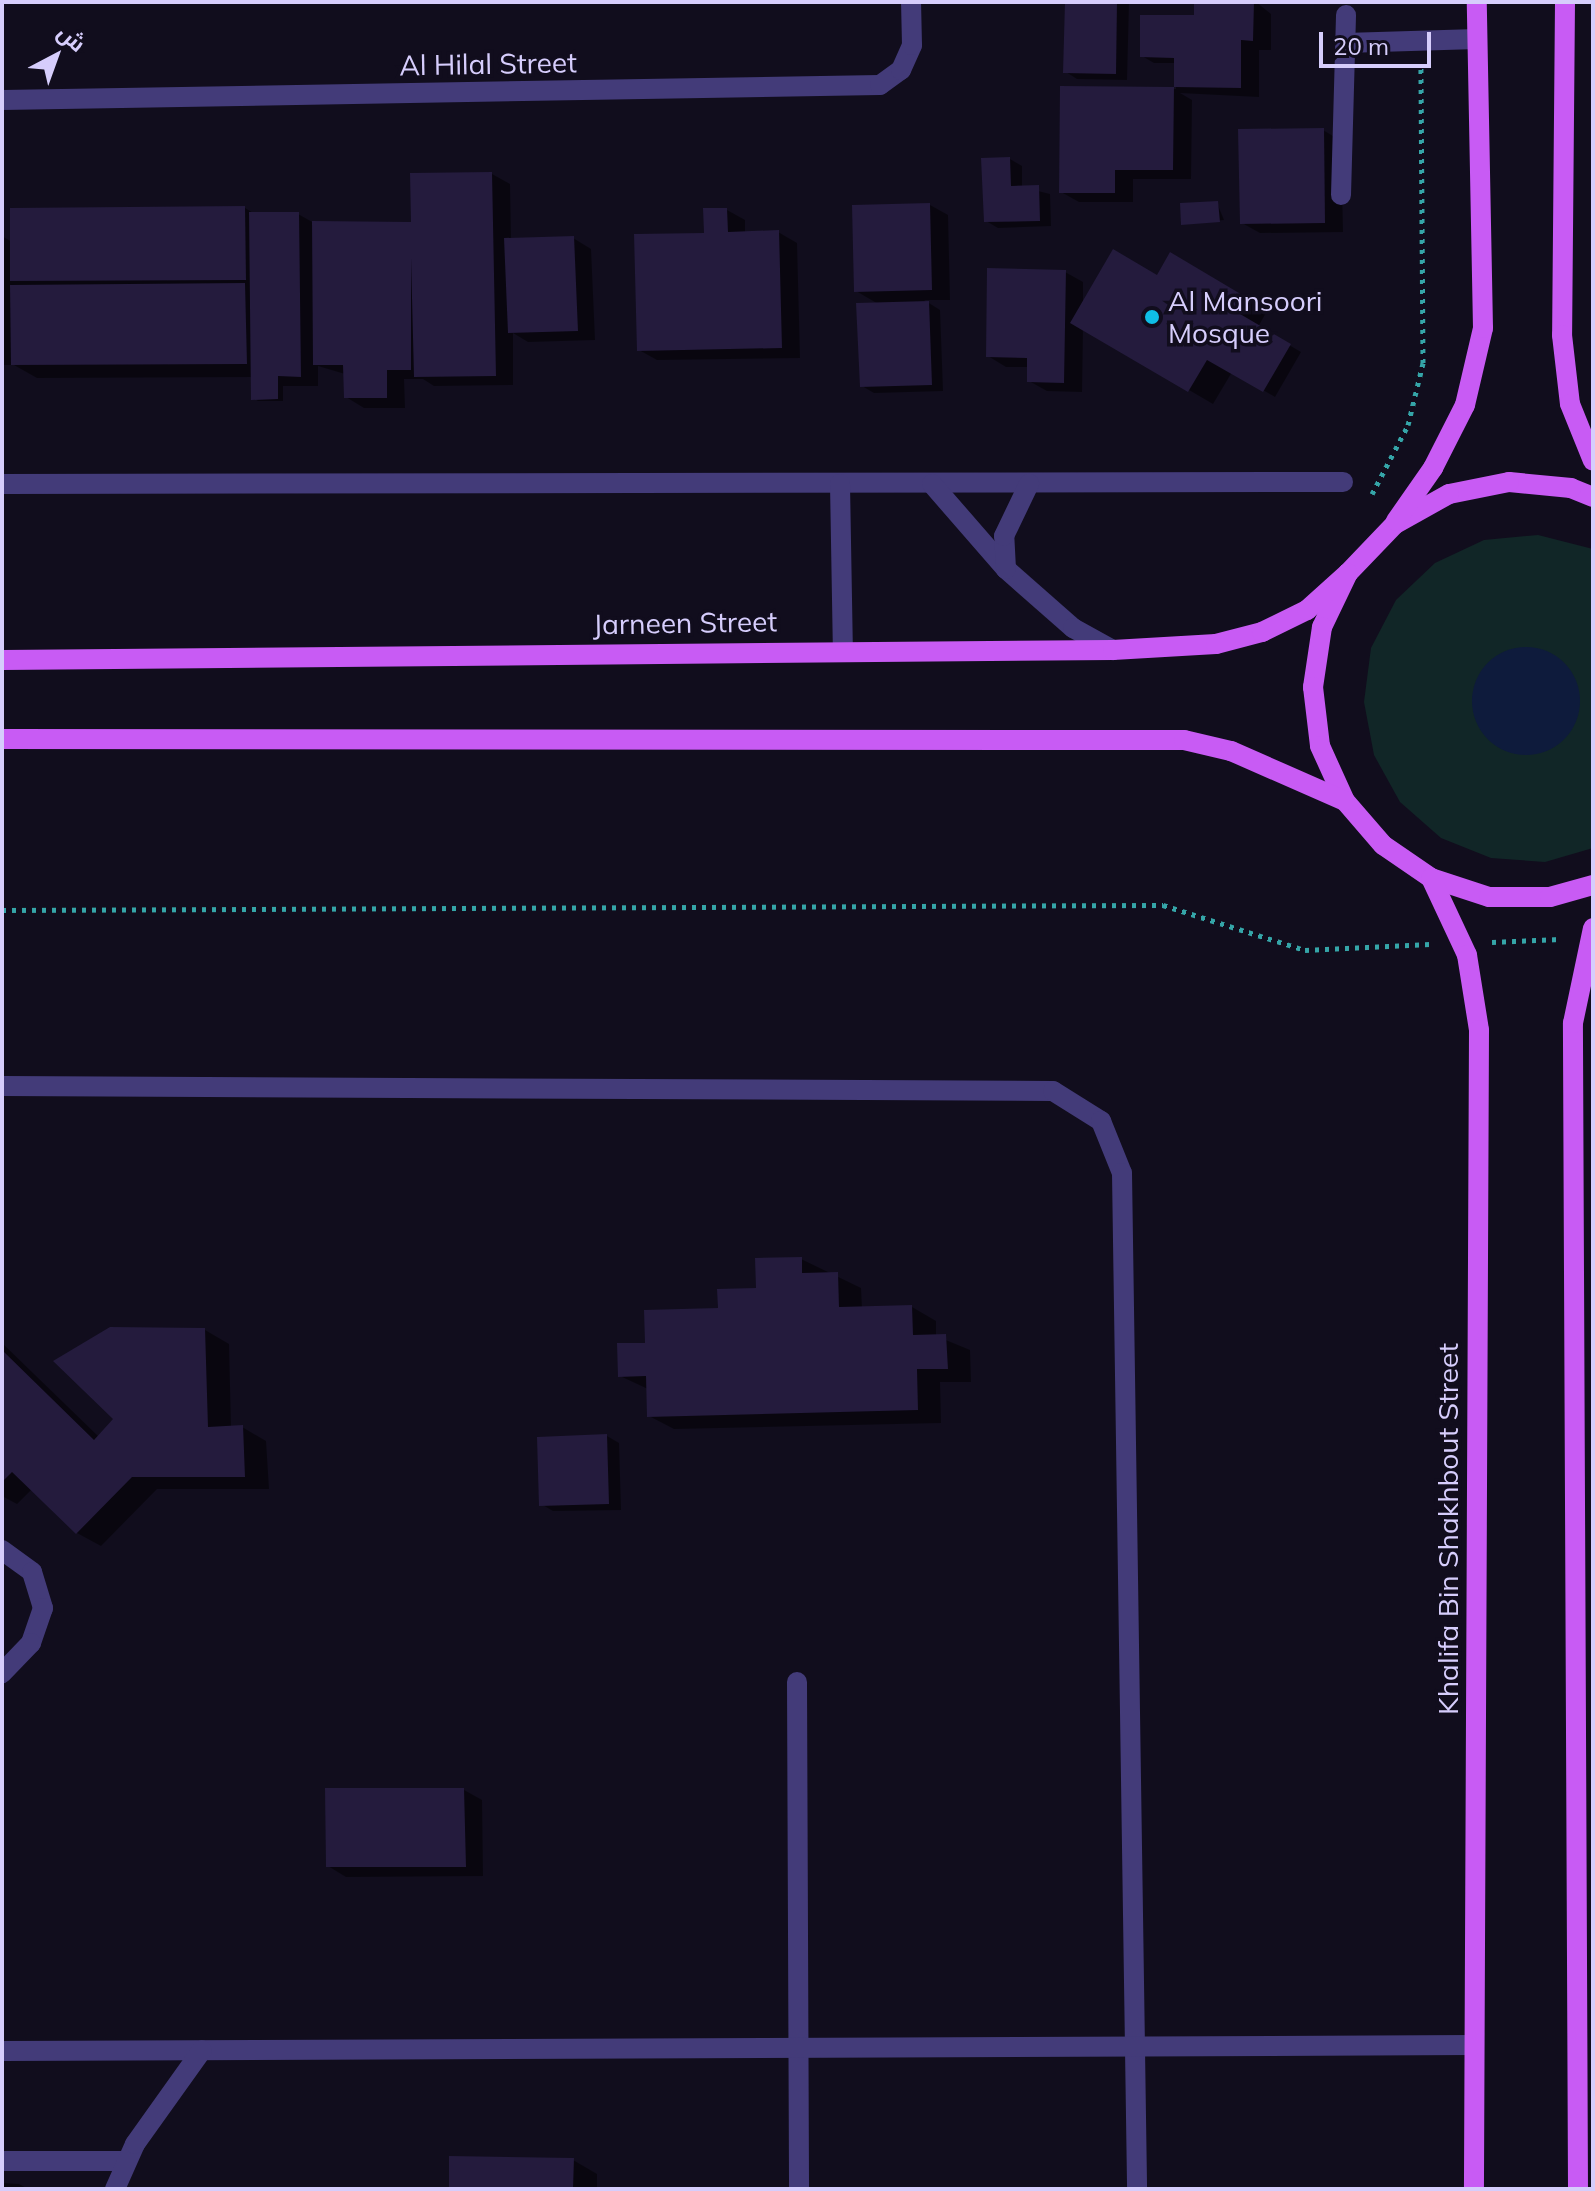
<!DOCTYPE html>
<html>
<head>
<meta charset="utf-8">
<style>
	body { margin:0 }
	#map { position:relative; width:1595px; height:2191px; overflow:hidden; background:#110d1d; font-family:Mulish,Cairo,sans-serif }
	div>[style] { position:absolute }
	.green>* { inset:0; background:#112627 }
	.water>* { inset:0; background:#0e1b3c }
	.round { border-radius:50% }
	.shadow>* { inset:0; background:#0007 }
	.building>* { inset:0; background:#241b3d }
	.path>* { height:5px; margin-top:-2.5px; transform-origin:0; background:repeating-linear-gradient(90deg,#35a5a8 0 4px,transparent 0 10px) }
	.minor>* { height:20px; margin:-10px; padding:0 10px; transform-origin:10px; border-radius:10px; background:#433b79 }
	.major>* { height:20px; margin:-10px; padding:0 10px; transform-origin:10px; border-radius:10px; background:#c85bf4 }
	.dots>* { width:22px; height:22px; translate:-50% -50%; box-sizing:border-box; border:4px solid #110d1d; border-radius:50% }
	span { translate:-50% -50%; white-space:nowrap; text-align:center; line-height:1.15; -webkit-text-stroke:7px #110d1d; paint-order:stroke }
	.street-label { font-size:28px; color:#d6cdfc }
	.poi-label { font-size:28px; color:#d6cdfc }
	.left { translate:0 -50%; text-align:left }
	.frame { position:absolute; inset:0; border:4px solid #d6cdfc; pointer-events:none }
	.north { position:absolute; left:16px; top:16px; width:80px; height:80px; -webkit-text-stroke:6px #110d1d; paint-order:stroke; rotate:41deg; font-size:22px; font-weight:700; line-height:32px; text-align:center; color:#d6cdfc }
	.north::after { content:''; display:block; margin:auto; width:28px; height:36px; background:#d6cdfc; clip-path:polygon(50% 0,100% 100%,50% 72%,0 100%) }
	.scale { position:absolute; left:1319px; top:32px; width:112px; height:36px; box-sizing:border-box; border:4px solid #d6cdfc; border-top:0; padding-left:10px; font-size:24px; line-height:28px; white-space:nowrap; color:#d6cdfc; -webkit-text-stroke:6px #110d1d; paint-order:stroke }
</style>
</head>
<body>
<div id="map">
	<div class="green">
		<i style="clip-path:polygon(1538px 535px,1593px 549px,1593px 848px,1545px 862px,1491px 858px,1441px 838px,1400px 802px,1374px 755px,1364px 702px,1371px 648px,1396px 600px,1435px 563px,1484px 540px)"></i>
	</div>
	<div class="water">
		<i class="round" style="left:1472px;top:647px;width:108px;height:108px"></i>
	</div>
	<div class="shadow">
		<i style="clip-path:polygon(1067px 2px,1129px 2px,1127px 80px,1077px 79px,1066px 72px)"></i>
		<i style="clip-path:polygon(1196px 2px,1256px 2px,1271px 14px,1271px 50px,1259px 50px,1259px 97px,1180px 93px,1192px 100px,1191px 179px,1133px 179px,1133px 202px,1079px 202px,1061px 192px,1062px 88px,1176px 89px,1176px 63px,1154px 63px,1142px 56px,1196px 17px)"></i>
		<i style="clip-path:polygon(1323px 130px,1341px 141px,1343px 232px,1260px 233px,1242px 223px)"></i>
		<i style="clip-path:polygon(1010px 159px,1022px 166px,1022px 187px,1050px 194px,1051px 226px,998px 228px,986px 221px)"></i>
		<i style="clip-path:polygon(492px 174px,510px 184px,511px 240px,573px 238px,591px 249px,595px 340px,528px 342px,513px 333px,513px 385px,434px 386px,423px 379px,404px 379px,405px 408px,364px 408px,346px 397px,345px 374px,318px 366px,318px 386px,283px 386px,283px 401px,258px 401px,253px 398px,253px 377px,37px 378px,14px 365px,2px 365px,2px 236px,12px 242px,245px 208px,255px 214px,298px 214px,314px 223px,413px 224px)"></i>
		<i style="clip-path:polygon(1217px 203px,1224px 220px,1183px 224px)"></i>
		<i style="clip-path:polygon(930px 205px,948px 215px,950px 300px,924px 300px,940px 310px,943px 391px,874px 393px,862px 386px,880px 305px,856px 291px)"></i>
		<i style="clip-path:polygon(727px 210px,745px 220px,745px 233px,778px 232px,797px 243px,800px 358px,657px 360px,639px 350px,706px 235px)"></i>
		<i style="clip-path:polygon(1171px 255px,1267px 311px,1258px 327px,1301px 352px,1275px 397px,1232px 372px,1213px 404px,1083px 328px,1082px 392px,1047px 391px,1029px 381px,1029px 367px,1006px 367px,988px 356px,1065px 272px,1083px 282px,1083px 304px,1158px 277px)"></i>
		<i style="clip-path:polygon(801px 1259px,861px 1288px,862px 1309px,912px 1307px,936px 1321px,936px 1336px,970px 1350px,971px 1382px,940px 1382px,941px 1423px,674px 1429px,649px 1416px,648px 1389px,620px 1376px,647px 1345px,758px 1289px)"></i>
		<i style="clip-path:polygon(205px 1330px,229px 1344px,231px 1428px,242px 1427px,266px 1441px,269px 1489px,157px 1489px,101px 1546px,77px 1533px,32px 1489px,17px 1504px,2px 1496px,2px 1343px,99px 1437px)"></i>
		<i style="clip-path:polygon(607px 1436px,619px 1443px,621px 1510px,553px 1511px,541px 1504px)"></i>
		<i style="clip-path:polygon(464px 1790px,482px 1800px,483px 1876px,346px 1877px,328px 1866px)"></i>
		<i style="clip-path:polygon(573px 2160px,597px 2174px,597px 2189px,451px 2189px)"></i>
		<i style="clip-path:polygon(2px 2183px,19px 2184px,28px 2189px,2px 2189px)"></i>
	</div>
	<div class="building">
		<i style="clip-path:polygon(1065px 2px,1117px 2px,1116px 74px,1063px 73px)"></i>
		<i style="clip-path:polygon(1194px 2px,1254px 2px,1253px 41px,1241px 40px,1241px 88px,1174px 87px,1174px 58px,1140px 57px,1140px 15px,1194px 15px)"></i>
		<i style="clip-path:polygon(1060px 86px,1174px 87px,1173px 170px,1115px 170px,1115px 193px,1059px 193px)"></i>
		<i style="clip-path:polygon(1324px 128px,1325px 223px,1240px 224px,1238px 129px)"></i>
		<i style="clip-path:polygon(1010px 157px,1011px 186px,1039px 185px,1040px 221px,984px 222px,981px 158px)"></i>
		<i style="clip-path:polygon(492px 172px,496px 376px,414px 377px,411px 258px,411px 370px,387px 370px,387px 398px,344px 398px,343px 365px,313px 365px,312px 221px,411px 222px,410px 173px)"></i>
		<i style="clip-path:polygon(1218px 201px,1220px 222px,1181px 225px,1180px 203px)"></i>
		<i style="clip-path:polygon(930px 203px,932px 290px,854px 292px,852px 205px)"></i>
		<i style="clip-path:polygon(245px 206px,246px 280px,10px 281px,10px 208px)"></i>
		<i style="clip-path:polygon(703px 208px,727px 208px,728px 232px,779px 230px,782px 348px,637px 351px,634px 234px,704px 233px)"></i>
		<i style="clip-path:polygon(249px 212px,299px 212px,301px 377px,278px 376px,278px 399px,251px 400px)"></i>
		<i style="clip-path:polygon(574px 236px,578px 331px,508px 333px,504px 238px)"></i>
		<i style="clip-path:polygon(1113px 249px,1157px 275px,1170px 252px,1244px 296px,1235px 311px,1291px 344px,1263px 392px,1207px 360px,1188px 392px,1070px 323px)"></i>
		<i style="clip-path:polygon(987px 268px,1066px 270px,1064px 383px,1027px 382px,1027px 358px,986px 357px)"></i>
		<i style="clip-path:polygon(245px 283px,247px 364px,11px 365px,10px 285px)"></i>
		<i style="clip-path:polygon(929px 301px,932px 385px,860px 387px,856px 303px)"></i>
		<i style="clip-path:polygon(802px 1257px,802px 1273px,838px 1272px,839px 1307px,912px 1305px,913px 1335px,946px 1334px,948px 1369px,917px 1369px,918px 1410px,647px 1417px,646px 1376px,618px 1377px,617px 1343px,645px 1343px,644px 1310px,718px 1308px,717px 1289px,756px 1288px,755px 1258px)"></i>
		<i style="clip-path:polygon(110px 1327px,205px 1328px,208px 1427px,243px 1425px,245px 1477px,132px 1477px,76px 1534px,12px 1472px,2px 1482px,2px 1350px,94px 1440px,113px 1419px,53px 1361px)"></i>
		<i style="clip-path:polygon(607px 1434px,609px 1504px,539px 1506px,537px 1437px)"></i>
		<i style="clip-path:polygon(325px 1788px,464px 1788px,466px 1867px,326px 1867px)"></i>
		<i style="clip-path:polygon(449px 2156px,574px 2158px,573px 2189px,449px 2189px)"></i>
	</div>
	<div class="path">
		<i style="left:1372px;top:494px;width:78px;rotate:-62.4deg"></i>
		<i style="left:1408px;top:425px;width:64px;rotate:-76.4deg"></i>
		<i style="left:1423px;top:363px;width:296px;rotate:-90.4deg"></i>
		<i style="left:2px;top:910px;width:1161px;rotate:-0.25deg"></i>
		<i style="left:1163px;top:905px;width:149px;rotate:17.6deg"></i>
		<i style="left:1305px;top:950px;width:125px;rotate:-2.7deg"></i>
		<i style="left:1492px;top:942px;width:69px;rotate:-2.5deg"></i>
	</div>
	<div class="minor">
		<i style="left:1345px;top:43px;width:132px;rotate:-1.7deg"></i>
		<i style="left:2px;top:100px;width:878px;rotate:-0.98deg"></i>
		<i style="left:880px;top:85px;width:26px;rotate:-36deg"></i>
		<i style="left:901px;top:70px;width:27px;rotate:-66deg"></i>
		<i style="left:912px;top:45px;width:43px;rotate:-91.3deg"></i>
		<i style="left:1341px;top:195px;width:180px;rotate:-88.4deg"></i>
		<i style="left:2px;top:484px;width:1341px;rotate:-0.09deg"></i>
		<i style="left:840px;top:484px;width:165px;rotate:89deg"></i>
		<i style="left:932px;top:484px;width:113px;rotate:49deg"></i>
		<i style="left:1006px;top:569px;width:89px;rotate:41.4deg"></i>
		<i style="left:1073px;top:628px;width:46px;rotate:28.8deg"></i>
		<i style="left:1006px;top:569px;width:33px;rotate:-93deg"></i>
		<i style="left:1004px;top:536px;width:58px;rotate:-64.3deg"></i>
		<i style="left:2px;top:1086px;width:1051px;rotate:0.27deg"></i>
		<i style="left:1053px;top:1091px;width:57px;rotate:32deg"></i>
		<i style="left:1101px;top:1121px;width:56px;rotate:68deg"></i>
		<i style="left:1122px;top:1173px;width:1016px;rotate:89.15deg"></i>
		<i style="left:2px;top:1550px;width:37px;rotate:36deg"></i>
		<i style="left:32px;top:1572px;width:38px;rotate:73deg"></i>
		<i style="left:43px;top:1608px;width:37px;rotate:109deg"></i>
		<i style="left:31px;top:1643px;width:42px;rotate:134deg"></i>
		<i style="left:797px;top:1682px;width:507px;rotate:89.77deg"></i>
		<i style="left:2px;top:2051px;width:1470px;rotate:-0.23deg"></i>
		<i style="left:2px;top:2161px;width:123px"></i>
		<i style="left:115px;top:2189px;width:49px;rotate:-66deg"></i>
		<i style="left:135px;top:2144px;width:115px;rotate:-54.5deg"></i>
	</div>
	<div class="major">
		<i style="left:1565px;top:2px;width:333px;rotate:90.5deg"></i>
		<i style="left:1562px;top:335px;width:69px;rotate:83.4deg"></i>
		<i style="left:1570px;top:404px;width:61px;rotate:68deg"></i>
		<i style="left:1593px;top:497px;width:24px;rotate:-158deg"></i>
		<i style="left:1571px;top:488px;width:62px;rotate:-174.5deg"></i>
		<i style="left:1509px;top:482px;width:61px;rotate:168.7deg"></i>
		<i style="left:1449px;top:494px;width:62px;rotate:150.9deg"></i>
		<i style="left:1395px;top:524px;width:68px;rotate:133.8deg"></i>
		<i style="left:1348px;top:573px;width:60px;rotate:115.7deg"></i>
		<i style="left:1322px;top:627px;width:61px;rotate:98.5deg"></i>
		<i style="left:1313px;top:687px;width:59px;rotate:83.2deg"></i>
		<i style="left:1320px;top:746px;width:60px;rotate:65.6deg"></i>
		<i style="left:1345px;top:801px;width:58px;rotate:49.2deg"></i>
		<i style="left:1383px;top:845px;width:58px;rotate:34.5deg"></i>
		<i style="left:1431px;top:878px;width:61px;rotate:18.1deg"></i>
		<i style="left:1489px;top:897px;width:61px"></i>
		<i style="left:1550px;top:897px;width:45px;rotate:-15.6deg"></i>
		<i style="left:1396px;top:521px;width:65px;rotate:-55.1deg"></i>
		<i style="left:1433px;top:468px;width:71px;rotate:-63.1deg"></i>
		<i style="left:1465px;top:405px;width:79px;rotate:-76.8deg"></i>
		<i style="left:1483px;top:328px;width:326px;rotate:-91.1deg"></i>
		<i style="left:2px;top:660px;width:1111px;rotate:-0.52deg"></i>
		<i style="left:1113px;top:650px;width:103px;rotate:-3.3deg"></i>
		<i style="left:1216px;top:644px;width:48px;rotate:-14.6deg"></i>
		<i style="left:1262px;top:632px;width:50px;rotate:-26.1deg"></i>
		<i style="left:1307px;top:610px;width:55px;rotate:-42.1deg"></i>
		<i style="left:2px;top:739px;width:1182px;rotate:0.05deg"></i>
		<i style="left:1184px;top:740px;width:48px;rotate:13.2deg"></i>
		<i style="left:1231px;top:751px;width:124px;rotate:23.7deg"></i>
		<i style="left:1431px;top:878px;width:85px;rotate:64.9deg"></i>
		<i style="left:1467px;top:955px;width:76px;rotate:80.9deg"></i>
		<i style="left:1479px;top:1030px;width:1159px;rotate:90.25deg"></i>
		<i style="left:1578px;top:2189px;width:1166px;rotate:-90.25deg"></i>
		<i style="left:1573px;top:1023px;width:97px;rotate:-78.1deg"></i>
	</div>
	<div class="dots">
		<i style="left:1152px;top:317px;background:#0fbee6"></i>
	</div>
	<div class="street-label">
		<span style="left:488px;top:64px;rotate:-1deg">Al Hilal Street</span>
		<span style="left:685px;top:623px;rotate:-1deg">Jarneen Street</span>
		<span style="left:1448px;top:1529px;rotate:-90deg">Khalifa Bin Shakhbout Street</span>
	</div>
	<div class="poi-label">
		<span class="left" style="left:1168px;top:317px">Al Mansoori<br>Mosque</span>
	</div>
	<div class="frame"></div>
	<div class="north">ش</div>
	<div class="scale">20 m</div>
</div>
</body>
</html>
